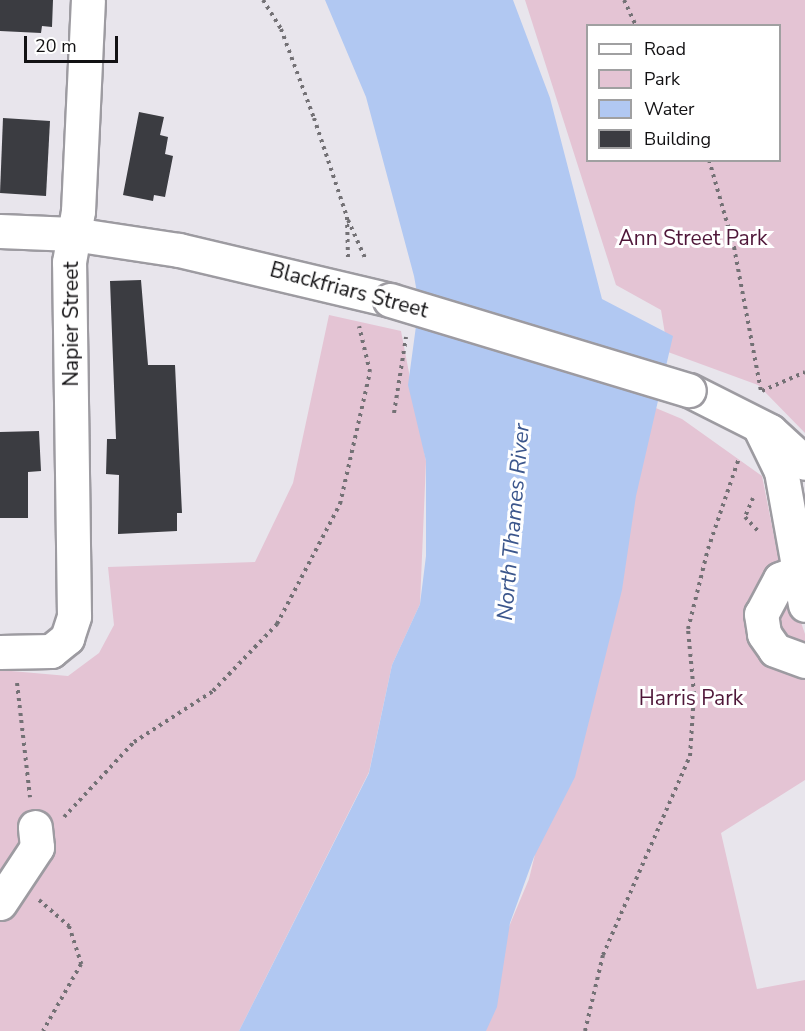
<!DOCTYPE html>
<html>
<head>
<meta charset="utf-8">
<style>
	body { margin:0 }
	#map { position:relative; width:805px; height:1031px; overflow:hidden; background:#e8e5ec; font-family:"Nunito Sans",sans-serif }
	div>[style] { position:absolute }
	.green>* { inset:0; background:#e4c4d4 }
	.water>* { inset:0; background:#b1c8f2 }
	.building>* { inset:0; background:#3b3c41 }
	.path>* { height:4px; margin-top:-2px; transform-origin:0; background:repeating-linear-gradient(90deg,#737175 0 3px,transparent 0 7.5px) }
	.roads { filter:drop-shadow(2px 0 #9d9ba1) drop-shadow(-2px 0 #9d9ba1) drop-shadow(0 2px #9d9ba1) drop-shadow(0 -2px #9d9ba1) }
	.minor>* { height:33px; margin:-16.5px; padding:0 16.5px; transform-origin:16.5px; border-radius:16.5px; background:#fff }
	.bridges { filter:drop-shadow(2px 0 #9d9ba1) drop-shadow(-2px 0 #9d9ba1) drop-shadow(0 2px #9d9ba1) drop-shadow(0 -2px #9d9ba1) }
	.minor-bridge>* { height:33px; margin:-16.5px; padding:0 16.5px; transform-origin:16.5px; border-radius:16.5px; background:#fff }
	span { translate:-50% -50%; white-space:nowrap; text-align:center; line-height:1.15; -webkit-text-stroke:6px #fff; paint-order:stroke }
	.park-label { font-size:21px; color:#4f1739 }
	.street-label { font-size:21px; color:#121113 }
	.water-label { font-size:22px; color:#3b568c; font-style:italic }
	.legend { position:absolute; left:586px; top:24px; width:195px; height:138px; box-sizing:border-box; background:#fff; border:2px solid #a0a0a1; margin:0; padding:8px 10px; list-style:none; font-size:18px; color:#121113 }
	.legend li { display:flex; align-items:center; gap:12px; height:30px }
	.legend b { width:30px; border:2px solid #a0a0a1 }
	.scale { position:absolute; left:24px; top:36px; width:94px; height:27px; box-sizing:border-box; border:3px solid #121113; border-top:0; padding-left:8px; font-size:18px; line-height:21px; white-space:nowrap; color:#121113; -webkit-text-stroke:4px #fff; paint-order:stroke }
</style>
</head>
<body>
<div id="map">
	<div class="green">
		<i style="clip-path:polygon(evenodd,525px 0,805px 0,805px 433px,758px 385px,668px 352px,661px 310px,616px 285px,525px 0,588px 26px,780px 26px,780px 160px,588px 160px,588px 26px)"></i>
		<i style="clip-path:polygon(329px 315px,401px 331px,426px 461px,420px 604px,392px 665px,369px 772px,239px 1031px,0 1031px,0 670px,68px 676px,99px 653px,114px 625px,108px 567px,255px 562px,293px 483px)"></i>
		<i style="clip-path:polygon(639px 401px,682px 419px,762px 476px,778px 556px,805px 634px,805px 780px,721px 833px,757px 989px,805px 980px,805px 1031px,465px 1031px,529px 879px,617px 517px)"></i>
	</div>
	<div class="water">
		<i style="clip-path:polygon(325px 0,513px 0,550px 98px,602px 299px,673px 336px,636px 496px,622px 590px,575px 777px,534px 857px,510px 923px,497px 1007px,486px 1031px,239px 1031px,369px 773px,392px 665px,420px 604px,426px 556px,426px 461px,408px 385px,419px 304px,414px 276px,366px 97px)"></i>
	</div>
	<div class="building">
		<i style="clip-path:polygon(0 0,53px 0,52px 27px,42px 26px,41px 33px,0 31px)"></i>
		<i style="clip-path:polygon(139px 112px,164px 117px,160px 135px,168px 137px,165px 154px,173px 156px,165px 197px,154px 195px,153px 201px,123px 195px)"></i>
		<i style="clip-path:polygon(3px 118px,50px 121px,46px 196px,0 193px)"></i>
		<i style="clip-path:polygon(141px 280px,148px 365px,175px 365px,182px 513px,177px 513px,177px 531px,118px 534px,119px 475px,106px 474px,107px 439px,116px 439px,110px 281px)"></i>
		<i style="clip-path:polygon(39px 431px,41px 471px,28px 472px,28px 518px,0 518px,0 432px)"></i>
	</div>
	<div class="path">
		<i style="left:263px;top:0;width:34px;rotate:58deg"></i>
		<i style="left:281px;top:29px;width:95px;rotate:69.7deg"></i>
		<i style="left:314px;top:118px;width:104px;rotate:71.6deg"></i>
		<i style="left:347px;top:217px;width:40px;rotate:88.6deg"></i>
		<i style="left:624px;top:0;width:29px;rotate:65deg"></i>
		<i style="left:709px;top:160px;width:91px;rotate:74deg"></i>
		<i style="left:734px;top:247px;width:147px;rotate:79.4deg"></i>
		<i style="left:348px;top:220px;width:44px;rotate:65.8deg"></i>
		<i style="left:762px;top:391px;width:47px;rotate:-23.8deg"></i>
		<i style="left:394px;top:413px;width:77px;rotate:-81deg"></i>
		<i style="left:753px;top:498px;width:21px;rotate:113deg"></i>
		<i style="left:745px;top:517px;width:21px;rotate:47deg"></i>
		<i style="left:17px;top:683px;width:115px;rotate:83.5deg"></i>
		<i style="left:64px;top:817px;width:103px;rotate:-47deg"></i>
		<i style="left:134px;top:742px;width:94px;rotate:-32.8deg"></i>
		<i style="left:213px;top:691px;width:93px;rotate:-46.3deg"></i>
		<i style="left:277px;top:624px;width:136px;rotate:-62.3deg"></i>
		<i style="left:340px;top:504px;width:135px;rotate:-77.2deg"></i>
		<i style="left:370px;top:372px;width:47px;rotate:-103.4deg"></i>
		<i style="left:39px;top:900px;width:40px;rotate:41deg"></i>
		<i style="left:69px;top:926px;width:40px;rotate:72deg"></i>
		<i style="left:81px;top:964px;width:77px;rotate:119.6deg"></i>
		<i style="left:585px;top:1031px;width:78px;rotate:-76.7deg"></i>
		<i style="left:603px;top:955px;width:217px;rotate:-66.4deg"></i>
		<i style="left:690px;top:756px;width:62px;rotate:-86.3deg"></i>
		<i style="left:694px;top:694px;width:65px;rotate:-95.3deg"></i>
		<i style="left:688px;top:629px;width:82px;rotate:-76deg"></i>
		<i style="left:708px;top:549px;width:96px;rotate:-71.2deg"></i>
	</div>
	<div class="roads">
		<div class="minor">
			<i style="left:0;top:231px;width:73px;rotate:2.4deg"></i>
			<i style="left:73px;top:234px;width:107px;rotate:8.6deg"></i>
			<i style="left:179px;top:250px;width:217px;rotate:13.3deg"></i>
			<i style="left:689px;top:390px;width:91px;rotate:26.8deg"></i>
			<i style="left:770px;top:431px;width:47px;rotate:42.4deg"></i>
			<i style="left:759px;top:426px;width:50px;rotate:63.9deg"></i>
			<i style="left:781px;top:471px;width:136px;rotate:79.8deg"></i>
			<i style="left:805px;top:569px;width:27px;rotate:158deg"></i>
			<i style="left:780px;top:579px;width:40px;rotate:118deg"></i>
			<i style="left:761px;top:614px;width:20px;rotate:81deg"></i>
			<i style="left:764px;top:634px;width:19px;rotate:55deg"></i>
			<i style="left:775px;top:650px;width:32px;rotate:20deg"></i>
			<i style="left:0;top:652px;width:51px;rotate:-1.1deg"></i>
			<i style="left:51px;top:651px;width:21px;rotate:-39deg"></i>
			<i style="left:67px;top:638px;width:23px;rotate:-72deg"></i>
			<i style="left:74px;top:616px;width:354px;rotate:-90.8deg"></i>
			<i style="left:69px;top:262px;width:52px;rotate:-80deg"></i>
			<i style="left:78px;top:211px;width:211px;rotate:-87.3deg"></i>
			<i style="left:0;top:903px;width:67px;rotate:-56.5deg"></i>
			<i style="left:37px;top:847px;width:20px;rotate:-96deg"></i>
		</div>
	</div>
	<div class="bridges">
		<div class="minor-bridge">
			<i style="left:390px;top:300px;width:312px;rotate:16.8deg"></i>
		</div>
	</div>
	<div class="park-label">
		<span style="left:693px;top:238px">Ann Street Park</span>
		<span style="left:691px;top:698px">Harris Park</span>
	</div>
	<div class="street-label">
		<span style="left:349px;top:290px;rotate:15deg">Blackfriars Street</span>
		<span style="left:71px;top:324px;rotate:-90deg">Napier Street</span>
	</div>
	<div class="water-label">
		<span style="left:514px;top:522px;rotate:-85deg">North Thames River</span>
	</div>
	<ul class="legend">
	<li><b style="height:8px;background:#fff"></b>Road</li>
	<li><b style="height:16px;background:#e4c4d4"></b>Park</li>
	<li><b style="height:16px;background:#b1c8f2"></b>Water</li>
	<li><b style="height:16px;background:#3b3c41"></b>Building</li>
	</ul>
	<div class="scale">20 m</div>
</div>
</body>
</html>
